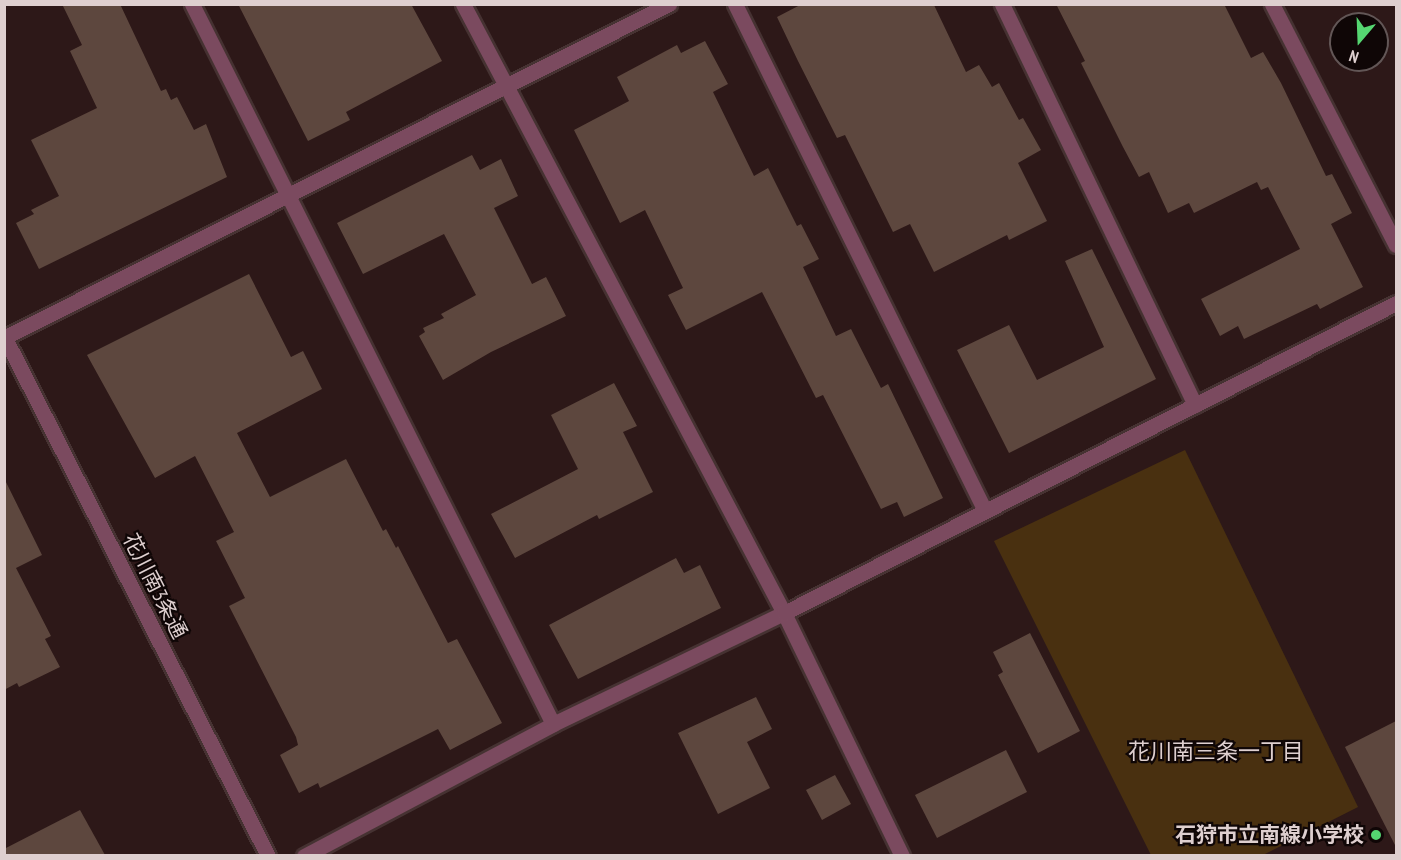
<!DOCTYPE html>
<html>
<head>
<meta charset="utf-8">
<style>
	body { margin:0 }
	#map { position:relative; width:1401px; height:860px; overflow:hidden; background:#2d1818; font-family:"PT Sans Narrow","Noto Sans JP",sans-serif }
	div>[style] { position:absolute }
	.green>* { inset:0; background:#493010 }
	.building>* { inset:0; background:#5d473e }
	.roads { filter:drop-shadow(2px 0 #463232) drop-shadow(-2px 0 #463232) drop-shadow(0 2px #463232) drop-shadow(0 -2px #463232) }
	.minor>* { height:15px; margin:-7.5px; padding:0 7.5px; transform-origin:7.5px; border-radius:7.5px; background:#7b4a5f }
	.dots>* { width:16px; height:16px; translate:-50% -50%; box-sizing:border-box; border:3px solid #0f0606; border-radius:50% }
	span { translate:-50% -50%; white-space:nowrap; text-align:center; line-height:1.15; -webkit-text-stroke:4.5px #0f0606; paint-order:stroke }
	.street-label { font-size:21px; color:#decfcf }
	.poi-label { font-size:21px; color:#decfcf; font-weight:700 }
	.right { translate:-100% -50%; text-align:right }
	.neighbourhood-label { font-size:22px; color:#decfcf }
	.frame { position:absolute; inset:0; border:6px solid #decfcf; pointer-events:none }
	.north { position:absolute; left:1329px; top:12px; width:60px; height:60px; box-sizing:border-box; background:#0f0606; border:2px solid #625656; border-radius:50%; rotate:199deg; font-size:16px; font-weight:700; line-height:24px; text-align:center; color:#decfcf }
	.north::after { content:''; display:block; margin:auto; width:21px; height:27px; background:#55d671; clip-path:polygon(50% 0,100% 100%,50% 72%,0 100%) }
</style>
</head>
<body>
<div id="map">
	<div class="green">
		<i style="clip-path:polygon(1185px 450px,1358px 807px,1263px 855px,1151px 855px,994px 541px)"></i>
	</div>
	<div class="building">
		<i style="clip-path:polygon(62px 4px,120px 4px,161px 91px,166px 89px,171px 100px,177px 97px,194px 130px,206px 124px,227px 177px,39px 269px,16px 223px,34px 214px,31px 210px,59px 196px,31px 140px,97px 108px,70px 51px,82px 45px)"></i>
		<i style="clip-path:polygon(238px 4px,411px 4px,442px 61px,346px 112px,350px 120px,308px 141px)"></i>
		<i style="clip-path:polygon(802px 4px,934px 5px,966px 72px,979px 65px,992px 87px,999px 83px,1019px 120px,1023px 118px,1041px 150px,1018px 163px,1047px 221px,1009px 240px,1007px 235px,934px 272px,910px 224px,893px 232px,845px 135px,837px 138px,798px 61px,777px 17px)"></i>
		<i style="clip-path:polygon(1056px 4px,1224px 4px,1251px 58px,1263px 52px,1281px 83px,1326px 176px,1332px 174px,1352px 213px,1331px 224px,1363px 287px,1320px 309px,1317px 304px,1244px 339px,1238px 326px,1220px 336px,1201px 299px,1300px 249px,1268px 187px,1261px 190px,1257px 182px,1194px 213px,1189px 203px,1168px 213px,1149px 172px,1139px 177px,1123px 147px,1081px 63px,1085px 61px)"></i>
		<i style="clip-path:polygon(705px 41px,728px 84px,713px 92px,754px 176px,768px 168px,797px 226px,801px 224px,819px 259px,803px 267px,836px 336px,851px 329px,881px 388px,888px 384px,943px 498px,904px 517px,897px 502px,881px 509px,823px 395px,816px 398px,762px 292px,686px 330px,668px 295px,683px 288px,645px 210px,620px 223px,574px 130px,629px 101px,617px 77px,677px 45px,681px 53px)"></i>
		<i style="clip-path:polygon(472px 155px,480px 170px,501px 159px,518px 196px,494px 208px,532px 284px,546px 277px,566px 316px,491px 352px,443px 380px,419px 336px,425px 332px,423px 328px,444px 318px,441px 314px,476px 295px,444px 234px,363px 274px,337px 223px)"></i>
		<i style="clip-path:polygon(1092px 249px,1156px 379px,1009px 453px,957px 350px,1009px 325px,1037px 380px,1104px 347px,1065px 261px)"></i>
		<i style="clip-path:polygon(249px 274px,291px 357px,303px 351px,322px 389px,237px 433px,270px 497px,346px 459px,383px 531px,386px 529px,396px 548px,398px 546px,448px 643px,457px 639px,502px 723px,450px 750px,438px 729px,320px 788px,318px 783px,299px 793px,280px 755px,298px 745px,296px 737px,229px 606px,245px 598px,216px 541px,234px 532px,195px 456px,155px 478px,87px 355px)"></i>
		<i style="clip-path:polygon(614px 383px,637px 426px,623px 432px,653px 492px,599px 519px,597px 515px,515px 558px,491px 514px,578px 469px,551px 415px)"></i>
		<i style="clip-path:polygon(4px 478px,42px 555px,16px 568px,51px 636px,45px 639px,60px 667px,19px 687px,17px 683px,4px 690px)"></i>
		<i style="clip-path:polygon(676px 558px,684px 573px,700px 565px,721px 608px,578px 679px,549px 625px)"></i>
		<i style="clip-path:polygon(1030px 633px,1080px 731px,1038px 753px,998px 675px,1003px 672px,993px 652px)"></i>
		<i style="clip-path:polygon(756px 697px,772px 729px,747px 742px,770px 788px,718px 814px,678px 733px)"></i>
		<i style="clip-path:polygon(1396px 721px,1396px 847px,1345px 747px)"></i>
		<i style="clip-path:polygon(1006px 750px,1027px 792px,937px 838px,915px 795px)"></i>
		<i style="clip-path:polygon(835px 775px,851px 804px,822px 820px,806px 790px)"></i>
		<i style="clip-path:polygon(80px 810px,105px 855px,4px 855px,4px 849px)"></i>
	</div>
	<div class="roads">
		<div class="minor">
			<i style="left:192px;top:4px;width:805px;rotate:63.37deg"></i>
			<i style="left:463px;top:4px;width:688px;rotate:62.21deg"></i>
			<i style="left:784px;top:613px;width:270px;rotate:64.1deg"></i>
			<i style="left:735px;top:4px;width:565px;rotate:63.75deg"></i>
			<i style="left:1002px;top:4px;width:445px;rotate:64.3deg"></i>
			<i style="left:1272px;top:4px;width:271px;rotate:62.8deg"></i>
			<i style="left:4px;top:336px;width:583px;rotate:63.08deg"></i>
			<i style="left:5px;top:337px;width:743px;rotate:-26.63deg"></i>
			<i style="left:304px;top:856px;width:282px;rotate:-27.9deg"></i>
			<i style="left:553px;top:724px;width:256px;rotate:-25.7deg"></i>
			<i style="left:784px;top:613px;width:686px;rotate:-26.86deg"></i>
		</div>
	</div>
	<div class="dots">
		<i style="left:1376px;top:835px;background:#55d671"></i>
	</div>
	<div class="street-label">
		<span style="left:155px;top:586px;rotate:63deg">花川南3条通</span>
	</div>
	<div class="poi-label">
		<span class="right" style="left:1364px;top:835px">石狩市立南線小学校</span>
	</div>
	<div class="neighbourhood-label">
		<span style="left:1216px;top:752px">花川南三条一丁目</span>
	</div>
	<div class="frame"></div>
	<div class="north">N</div>
</div>
</body>
</html>
